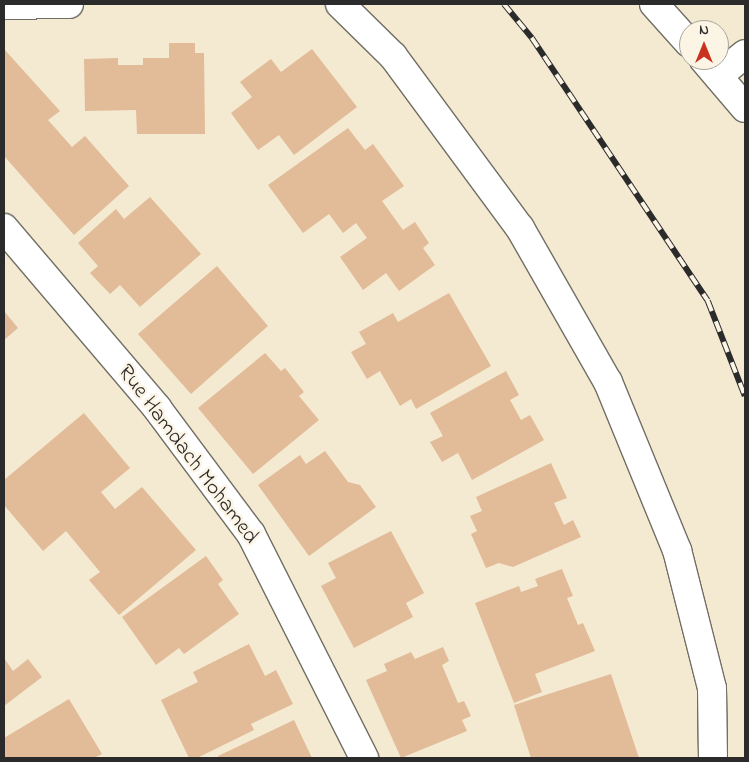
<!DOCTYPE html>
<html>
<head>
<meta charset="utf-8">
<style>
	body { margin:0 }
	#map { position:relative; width:749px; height:762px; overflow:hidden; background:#f4ead1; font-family:"Indie Flower",sans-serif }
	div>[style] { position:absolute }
	.building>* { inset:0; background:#e2bb98 }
	.roads { filter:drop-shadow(1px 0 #716e65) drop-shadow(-1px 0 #716e65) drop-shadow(0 1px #716e65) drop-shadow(0 -1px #716e65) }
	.minor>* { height:28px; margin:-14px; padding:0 14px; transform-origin:14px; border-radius:14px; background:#fff }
	.rail>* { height:5.5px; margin-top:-2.75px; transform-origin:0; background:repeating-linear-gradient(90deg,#fcf5e5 0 11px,#2b2b2b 0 22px); box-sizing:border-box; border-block:1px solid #2b2b2b }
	span { translate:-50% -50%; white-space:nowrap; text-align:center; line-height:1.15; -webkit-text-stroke:5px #fcf5e5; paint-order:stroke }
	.street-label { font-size:22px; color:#2b2b2b }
	.frame { position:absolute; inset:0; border:5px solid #2b2b2b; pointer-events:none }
	.north { position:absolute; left:679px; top:20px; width:50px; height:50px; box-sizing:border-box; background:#fcf5e5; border:1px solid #a8a49b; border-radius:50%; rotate:0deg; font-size:14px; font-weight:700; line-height:20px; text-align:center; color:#2b2b2b }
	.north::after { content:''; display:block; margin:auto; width:18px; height:22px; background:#c8321e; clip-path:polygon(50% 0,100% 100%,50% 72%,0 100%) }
</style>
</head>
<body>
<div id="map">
	<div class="building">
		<i style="clip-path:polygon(169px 43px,195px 43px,195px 53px,204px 53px,205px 134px,137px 134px,136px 110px,85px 111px,84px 59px,118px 58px,118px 65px,143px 65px,143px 58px,169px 58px)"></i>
		<i style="clip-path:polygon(4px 49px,60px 111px,48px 120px,72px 147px,85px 136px,129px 186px,74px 235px,4px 156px)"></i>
		<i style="clip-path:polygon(312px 49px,357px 107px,294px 155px,279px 135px,258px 150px,231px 113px,252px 97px,240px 82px,271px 59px,281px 72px)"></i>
		<i style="clip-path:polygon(348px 128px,365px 150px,373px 144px,404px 186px,382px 201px,403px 230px,415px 222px,429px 243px,423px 248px,435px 265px,399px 291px,386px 273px,363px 290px,340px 257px,367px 238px,356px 223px,343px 233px,329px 214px,303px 233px,268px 185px)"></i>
		<i style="clip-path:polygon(150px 197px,201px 254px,140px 307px,120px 285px,110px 294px,90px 273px,98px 266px,78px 243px,116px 209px,124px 219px)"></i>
		<i style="clip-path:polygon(217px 266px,268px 326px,191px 394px,138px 334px)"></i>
		<i style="clip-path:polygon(449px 293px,491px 366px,416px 409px,411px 399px,400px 406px,380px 371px,367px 379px,351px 352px,366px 344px,359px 332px,393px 313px,398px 322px)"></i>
		<i style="clip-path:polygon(4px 311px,18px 328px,4px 340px)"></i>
		<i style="clip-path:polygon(265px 353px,281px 371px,285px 368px,304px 392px,299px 396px,319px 420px,253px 474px,198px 408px)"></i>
		<i style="clip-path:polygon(506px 371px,519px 395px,510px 400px,521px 420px,530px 415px,544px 440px,472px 480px,458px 453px,442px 462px,430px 442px,443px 436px,430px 413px)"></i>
		<i style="clip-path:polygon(84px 413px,130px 468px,101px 492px,115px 509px,142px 487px,196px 550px,119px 615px,89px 580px,100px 572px,66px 531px,43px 551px,4px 505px,4px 480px)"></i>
		<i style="clip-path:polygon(325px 451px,348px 482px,360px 485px,376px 507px,309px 556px,258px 485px,300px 455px,306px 464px)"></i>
		<i style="clip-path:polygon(551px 463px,567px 498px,554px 503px,564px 525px,573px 520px,581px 537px,513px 567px,499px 563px,486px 568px,471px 534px,477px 531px,470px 516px,482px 511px,476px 497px)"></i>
		<i style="clip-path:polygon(391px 531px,424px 593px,406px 603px,413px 617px,354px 648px,321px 586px,336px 578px,328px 563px)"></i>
		<i style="clip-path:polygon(206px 556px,223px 580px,218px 584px,239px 614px,184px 654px,179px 648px,156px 665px,122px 617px)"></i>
		<i style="clip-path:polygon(562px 569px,573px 596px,567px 598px,578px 625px,583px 623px,595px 651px,535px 674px,542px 692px,514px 703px,475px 603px,519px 586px,521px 592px,538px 586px,535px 579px)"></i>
		<i style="clip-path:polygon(249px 644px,265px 676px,276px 670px,293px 704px,251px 724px,254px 730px,197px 758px,189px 758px,161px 700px,198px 682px,193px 672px)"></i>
		<i style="clip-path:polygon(443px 647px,449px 661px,442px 665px,458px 703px,464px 701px,471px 716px,462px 720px,467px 731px,401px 758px,366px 680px,387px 671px,384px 664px,411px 652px,415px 659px)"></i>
		<i style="clip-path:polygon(4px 658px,13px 671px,28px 659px,42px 677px,4px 706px)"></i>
		<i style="clip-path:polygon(611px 674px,639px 758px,531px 758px,514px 705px)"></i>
		<i style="clip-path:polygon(69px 699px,102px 754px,94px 758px,4px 758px,4px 738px)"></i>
		<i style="clip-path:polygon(294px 720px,312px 758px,219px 758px,218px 756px)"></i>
	</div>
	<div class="roads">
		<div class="minor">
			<i style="left:340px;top:4px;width:74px;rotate:44.5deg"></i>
			<i style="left:393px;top:56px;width:214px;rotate:53.6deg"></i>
			<i style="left:520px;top:228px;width:177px;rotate:60.3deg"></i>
			<i style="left:608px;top:382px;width:182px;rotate:67.7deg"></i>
			<i style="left:677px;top:550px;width:142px;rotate:75.8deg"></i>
			<i style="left:712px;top:688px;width:70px;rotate:89.2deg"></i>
			<i style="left:654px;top:4px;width:52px;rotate:48.1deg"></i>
			<i style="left:4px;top:5px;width:65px;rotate:-0.9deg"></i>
			<i style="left:704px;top:60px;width:63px;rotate:49.5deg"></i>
			<i style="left:718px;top:76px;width:35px;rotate:-39deg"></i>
			<i style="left:4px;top:228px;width:236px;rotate:49.6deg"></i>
			<i style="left:157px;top:408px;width:157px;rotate:53.3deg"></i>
			<i style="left:251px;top:534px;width:251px;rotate:63.2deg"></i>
		</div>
	</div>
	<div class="rail">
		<i style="left:504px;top:4px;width:44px;rotate:50.5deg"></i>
		<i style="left:532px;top:38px;width:316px;rotate:56.2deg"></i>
		<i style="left:708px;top:301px;width:102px;rotate:68.7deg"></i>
	</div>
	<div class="street-label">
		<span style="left:187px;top:455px;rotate:53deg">Rue Hamdach Mohamed</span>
	</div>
	<div class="frame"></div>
	<div class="north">N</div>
</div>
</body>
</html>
